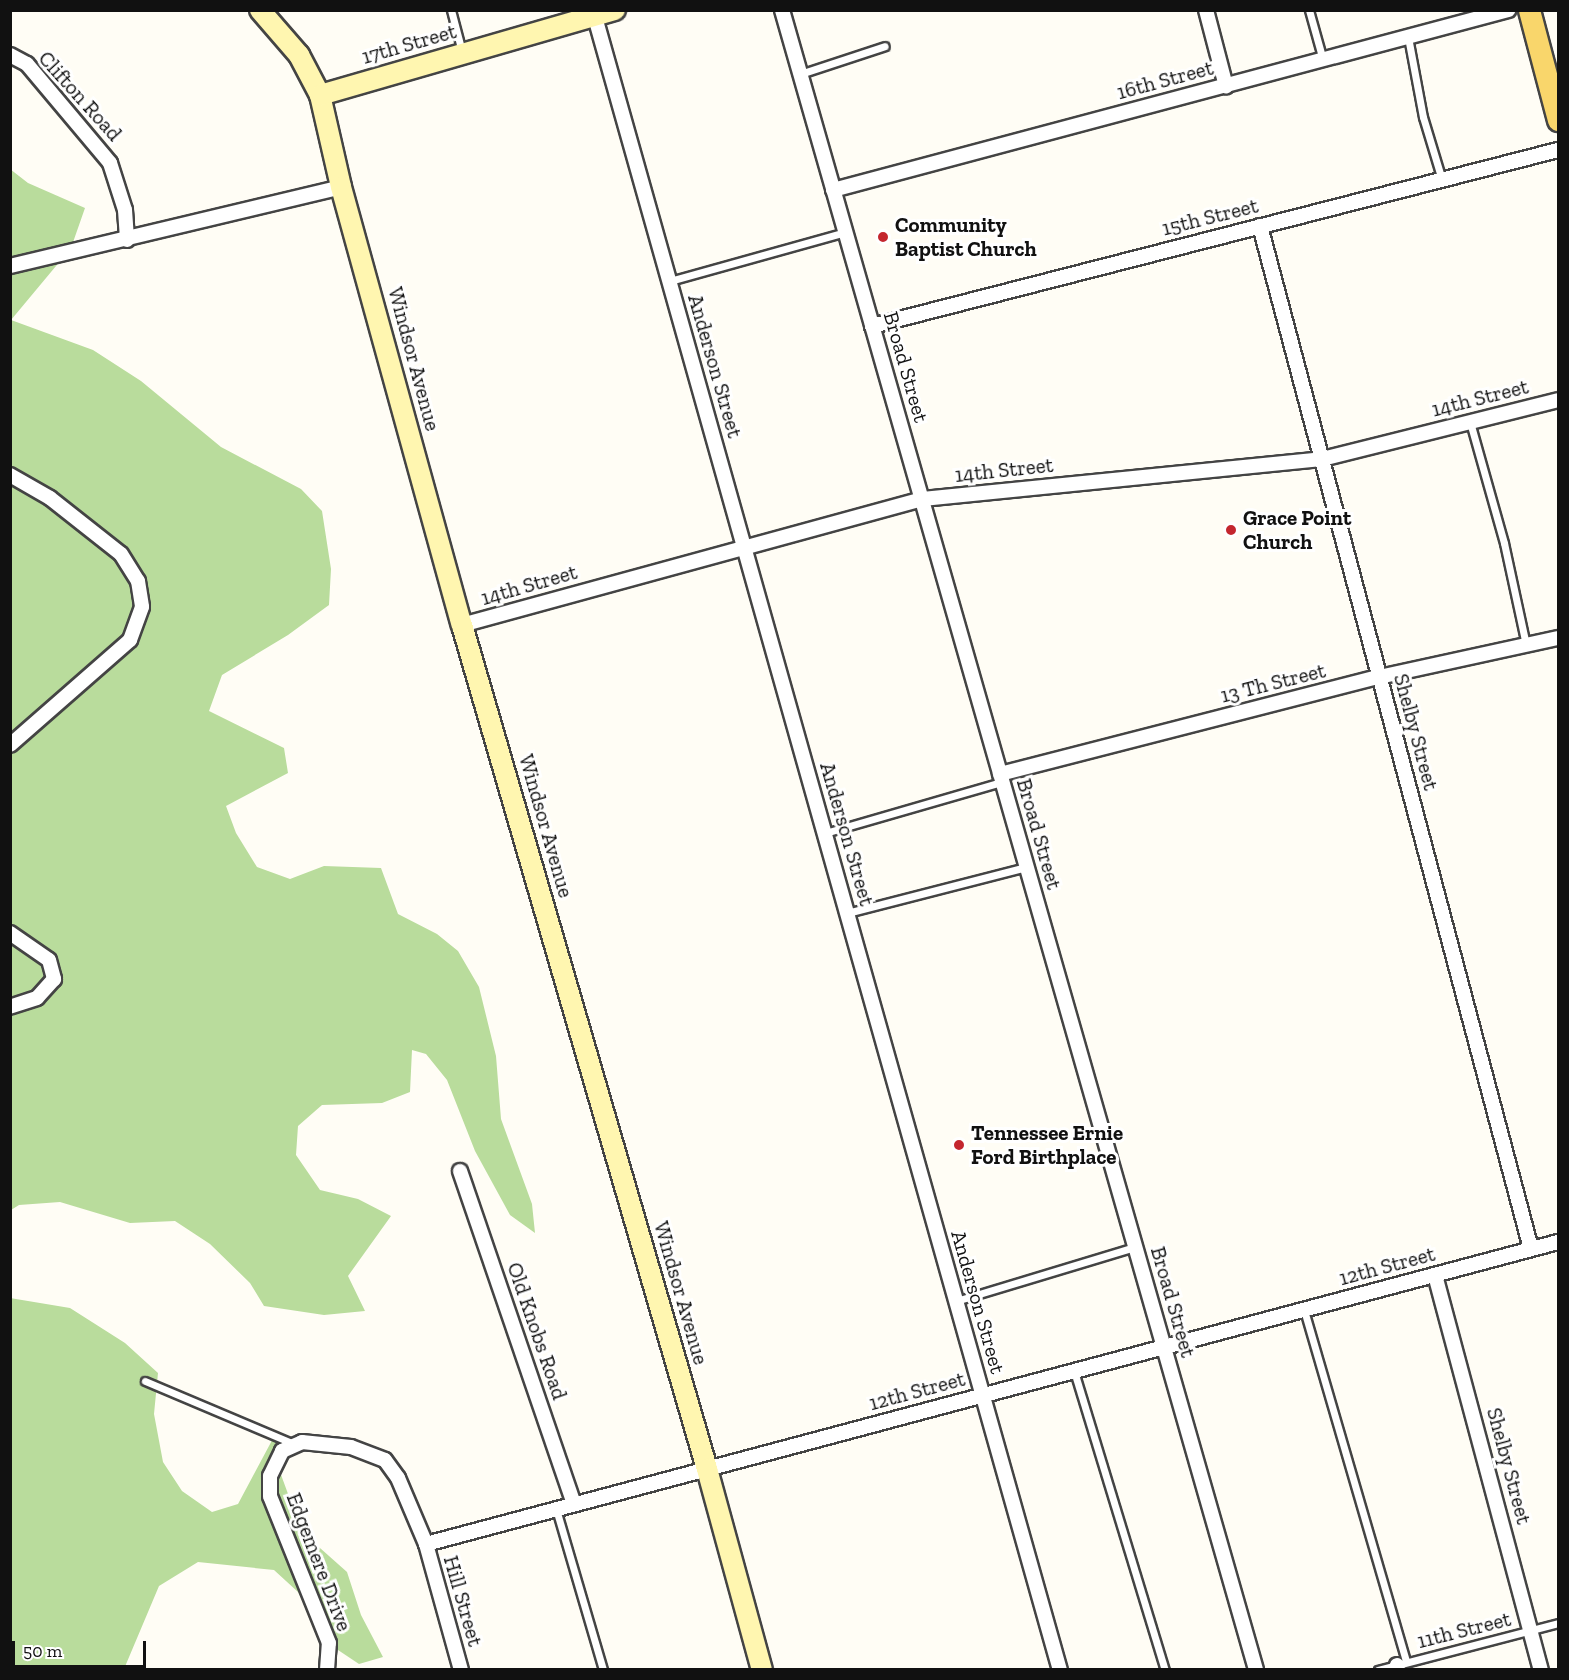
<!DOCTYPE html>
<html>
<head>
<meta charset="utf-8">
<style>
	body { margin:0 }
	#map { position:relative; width:1569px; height:1680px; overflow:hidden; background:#fffdf5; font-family:"Zilla Slab",serif }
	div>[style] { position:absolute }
	.forest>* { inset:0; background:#b9dc9c }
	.roads { filter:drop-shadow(2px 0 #444) drop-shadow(-2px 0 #444) drop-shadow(0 2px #444) drop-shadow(0 -2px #444) }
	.lane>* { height:7px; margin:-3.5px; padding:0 3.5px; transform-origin:3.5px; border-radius:3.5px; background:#fff }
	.street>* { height:14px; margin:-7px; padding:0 7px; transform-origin:7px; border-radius:7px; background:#fff }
	.secondary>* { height:20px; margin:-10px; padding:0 10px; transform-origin:10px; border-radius:10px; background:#fff6b0 }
	.primary>* { height:21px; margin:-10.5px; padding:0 10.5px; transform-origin:10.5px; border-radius:10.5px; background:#f9d66b }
	.dots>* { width:16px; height:16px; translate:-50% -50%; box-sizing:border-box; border:3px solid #fff; border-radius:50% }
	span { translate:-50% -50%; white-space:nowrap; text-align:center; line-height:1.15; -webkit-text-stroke:6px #fff; paint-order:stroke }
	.street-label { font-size:21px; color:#111 }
	.poi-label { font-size:21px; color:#111; font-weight:700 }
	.left { translate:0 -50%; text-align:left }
	.frame { position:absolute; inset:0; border:12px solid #111; pointer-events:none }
	.scale { position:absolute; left:12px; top:1641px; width:134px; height:27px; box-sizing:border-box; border:3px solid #111; border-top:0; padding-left:8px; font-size:18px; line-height:21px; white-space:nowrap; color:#111; -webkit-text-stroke:4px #fff; paint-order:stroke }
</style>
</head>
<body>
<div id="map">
	<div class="forest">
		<i style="clip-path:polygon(10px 169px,28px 183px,85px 208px,71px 248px,11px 320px)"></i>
		<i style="clip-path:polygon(11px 320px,93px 350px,141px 381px,221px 447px,301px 489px,322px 511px,331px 569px,329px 605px,288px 635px,222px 675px,209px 711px,284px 748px,288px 773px,226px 806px,236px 833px,257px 867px,290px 879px,324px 866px,381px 868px,398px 914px,437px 934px,458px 951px,479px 987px,496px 1056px,501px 1119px,532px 1204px,535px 1233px,510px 1215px,475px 1151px,447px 1080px,426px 1054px,412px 1050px,410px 1092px,382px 1103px,322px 1105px,298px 1126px,296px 1155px,320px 1190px,358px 1199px,391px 1216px,348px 1276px,365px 1311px,324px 1315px,264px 1306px,250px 1283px,210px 1244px,175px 1221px,130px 1223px,60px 1202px,19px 1205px,11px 1210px)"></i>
		<i style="clip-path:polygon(10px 1298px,70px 1308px,125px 1343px,158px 1373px,154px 1414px,163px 1462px,182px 1491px,212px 1512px,238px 1504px,277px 1431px,280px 1472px,302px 1532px,347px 1572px,361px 1615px,383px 1657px,359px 1664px,323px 1640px,298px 1592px,274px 1570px,198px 1562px,159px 1586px,124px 1669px,11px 1669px)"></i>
	</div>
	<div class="roads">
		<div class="lane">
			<i style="left:451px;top:10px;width:43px;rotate:75.3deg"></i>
			<i style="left:1309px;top:10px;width:52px;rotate:74.4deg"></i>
			<i style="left:1408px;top:37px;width:81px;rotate:79.4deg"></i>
			<i style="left:1423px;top:117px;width:66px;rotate:73.2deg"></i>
			<i style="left:800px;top:74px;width:89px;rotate:-18.2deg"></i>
			<i style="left:670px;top:281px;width:182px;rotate:-15.6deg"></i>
			<i style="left:1470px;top:422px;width:126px;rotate:74.3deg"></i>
			<i style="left:1504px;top:543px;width:104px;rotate:77.8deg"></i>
			<i style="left:825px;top:833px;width:184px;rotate:-16.1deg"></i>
			<i style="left:847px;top:913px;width:185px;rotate:-14.4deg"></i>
			<i style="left:956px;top:1301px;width:187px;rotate:-16.8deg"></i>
			<i style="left:1304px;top:1310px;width:366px;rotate:73.8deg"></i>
			<i style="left:1074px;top:1371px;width:313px;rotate:73.1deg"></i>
			<i style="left:145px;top:1381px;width:162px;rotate:22.9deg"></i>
			<i style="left:556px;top:1509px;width:168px;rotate:73.7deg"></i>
			<i style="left:1378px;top:1670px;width:186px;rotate:-14.6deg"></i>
		</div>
		<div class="street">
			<i style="left:593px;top:10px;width:1724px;rotate:74.29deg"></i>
			<i style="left:782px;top:10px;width:1726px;rotate:74.06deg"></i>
			<i style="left:1206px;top:10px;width:79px;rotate:75.3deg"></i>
			<i style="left:10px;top:55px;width:19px;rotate:28deg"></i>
			<i style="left:27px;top:64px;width:129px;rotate:50deg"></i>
			<i style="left:110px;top:163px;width:49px;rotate:72.3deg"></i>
			<i style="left:125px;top:210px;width:30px;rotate:86deg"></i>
			<i style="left:833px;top:190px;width:699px;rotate:-14.93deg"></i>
			<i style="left:1260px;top:226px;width:1058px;rotate:75.16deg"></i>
			<i style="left:10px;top:266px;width:340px;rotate:-13.4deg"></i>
			<i style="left:872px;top:326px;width:708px;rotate:-14.39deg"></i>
			<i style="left:10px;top:475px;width:46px;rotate:29.9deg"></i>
			<i style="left:50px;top:498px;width:90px;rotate:38.3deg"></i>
			<i style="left:121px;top:554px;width:32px;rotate:58deg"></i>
			<i style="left:138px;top:581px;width:26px;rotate:81deg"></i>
			<i style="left:142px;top:607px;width:35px;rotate:110deg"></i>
			<i style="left:130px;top:640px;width:159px;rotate:138.8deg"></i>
			<i style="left:462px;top:625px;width:477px;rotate:-15.3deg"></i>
			<i style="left:922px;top:499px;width:402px;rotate:-5.7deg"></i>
			<i style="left:1322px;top:459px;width:243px;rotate:-14deg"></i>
			<i style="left:1000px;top:774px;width:391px;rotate:-14.4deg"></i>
			<i style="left:1379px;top:677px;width:183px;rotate:-12.3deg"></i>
			<i style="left:10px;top:933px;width:47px;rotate:34.7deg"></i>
			<i style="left:49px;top:960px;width:20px;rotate:75deg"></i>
			<i style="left:54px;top:979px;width:25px;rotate:132deg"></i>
			<i style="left:37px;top:998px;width:28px;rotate:162deg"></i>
			<i style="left:460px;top:1171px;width:352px;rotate:71.1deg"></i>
			<i style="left:1435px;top:1275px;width:409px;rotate:75deg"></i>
			<i style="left:426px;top:1544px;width:1172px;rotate:-14.94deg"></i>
			<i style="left:1397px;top:1665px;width:5px;rotate:79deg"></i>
			<i style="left:327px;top:1670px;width:27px;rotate:-86deg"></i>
			<i style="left:329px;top:1643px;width:158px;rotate:-111.9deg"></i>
			<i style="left:270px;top:1496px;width:20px;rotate:-90deg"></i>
			<i style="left:270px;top:1476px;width:28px;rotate:-64deg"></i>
			<i style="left:282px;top:1451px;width:22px;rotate:-24deg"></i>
			<i style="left:302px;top:1442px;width:49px;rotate:5.8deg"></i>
			<i style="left:351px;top:1447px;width:36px;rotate:21deg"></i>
			<i style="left:385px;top:1460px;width:22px;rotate:54deg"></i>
			<i style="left:398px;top:1478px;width:72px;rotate:67deg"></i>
			<i style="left:426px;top:1544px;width:131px;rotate:74.5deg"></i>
		</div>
		<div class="secondary">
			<i style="left:260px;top:10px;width:60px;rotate:49.1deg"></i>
			<i style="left:299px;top:55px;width:45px;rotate:62.3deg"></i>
			<i style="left:320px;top:95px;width:94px;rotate:77.1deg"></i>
			<i style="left:341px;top:187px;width:454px;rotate:74.6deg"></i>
			<i style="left:462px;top:625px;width:879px;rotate:73.81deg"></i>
			<i style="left:707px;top:1469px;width:208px;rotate:74.7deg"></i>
			<i style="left:320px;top:95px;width:307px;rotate:-16.1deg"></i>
		</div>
		<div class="primary">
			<i style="left:1529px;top:10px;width:114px;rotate:75.2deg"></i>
		</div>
	</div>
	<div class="dots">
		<i style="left:883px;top:237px;background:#c4262e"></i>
		<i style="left:1231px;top:530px;background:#c4262e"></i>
		<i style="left:959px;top:1145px;background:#c4262e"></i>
	</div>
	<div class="street-label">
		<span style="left:409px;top:44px;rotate:-16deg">17th Street</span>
		<span style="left:1165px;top:80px;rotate:-15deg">16th Street</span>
		<span style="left:80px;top:96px;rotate:48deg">Clifton Road</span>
		<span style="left:1210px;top:217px;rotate:-14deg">15th Street</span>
		<span style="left:414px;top:359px;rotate:75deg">Windsor Avenue</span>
		<span style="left:715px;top:366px;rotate:74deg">Anderson Street</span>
		<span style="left:906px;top:367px;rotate:74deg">Broad Street</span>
		<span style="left:1480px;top:398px;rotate:-14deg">14th Street</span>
		<span style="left:1004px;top:470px;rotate:-6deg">14th Street</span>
		<span style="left:529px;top:585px;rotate:-16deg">14th Street</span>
		<span style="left:1273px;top:683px;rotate:-14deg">13 Th Street</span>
		<span style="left:1416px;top:732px;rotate:75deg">Shelby Street</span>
		<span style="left:546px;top:826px;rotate:74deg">Windsor Avenue</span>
		<span style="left:847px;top:834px;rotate:74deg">Anderson Street</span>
		<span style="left:1039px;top:834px;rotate:74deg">Broad Street</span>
		<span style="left:1387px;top:1266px;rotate:-15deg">12th Street</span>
		<span style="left:681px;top:1293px;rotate:74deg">Windsor Avenue</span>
		<span style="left:978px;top:1302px;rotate:74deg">Anderson Street</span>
		<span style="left:1173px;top:1302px;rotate:74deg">Broad Street</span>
		<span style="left:537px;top:1331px;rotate:71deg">Old Knobs Road</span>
		<span style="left:917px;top:1391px;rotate:-15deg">12th Street</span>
		<span style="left:1509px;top:1466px;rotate:75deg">Shelby Street</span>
		<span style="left:319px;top:1562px;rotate:69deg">Edgemere Drive</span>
		<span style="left:463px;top:1601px;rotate:74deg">Hill Street</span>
		<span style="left:1464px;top:1630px;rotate:-14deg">11th Street</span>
	</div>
	<div class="poi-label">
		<span class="left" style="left:895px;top:237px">Community<br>Baptist Church</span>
		<span class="left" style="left:1243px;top:530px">Grace Point<br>Church</span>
		<span class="left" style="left:971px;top:1145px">Tennessee Ernie<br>Ford Birthplace</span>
	</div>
	<div class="frame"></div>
	<div class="scale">50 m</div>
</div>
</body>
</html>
